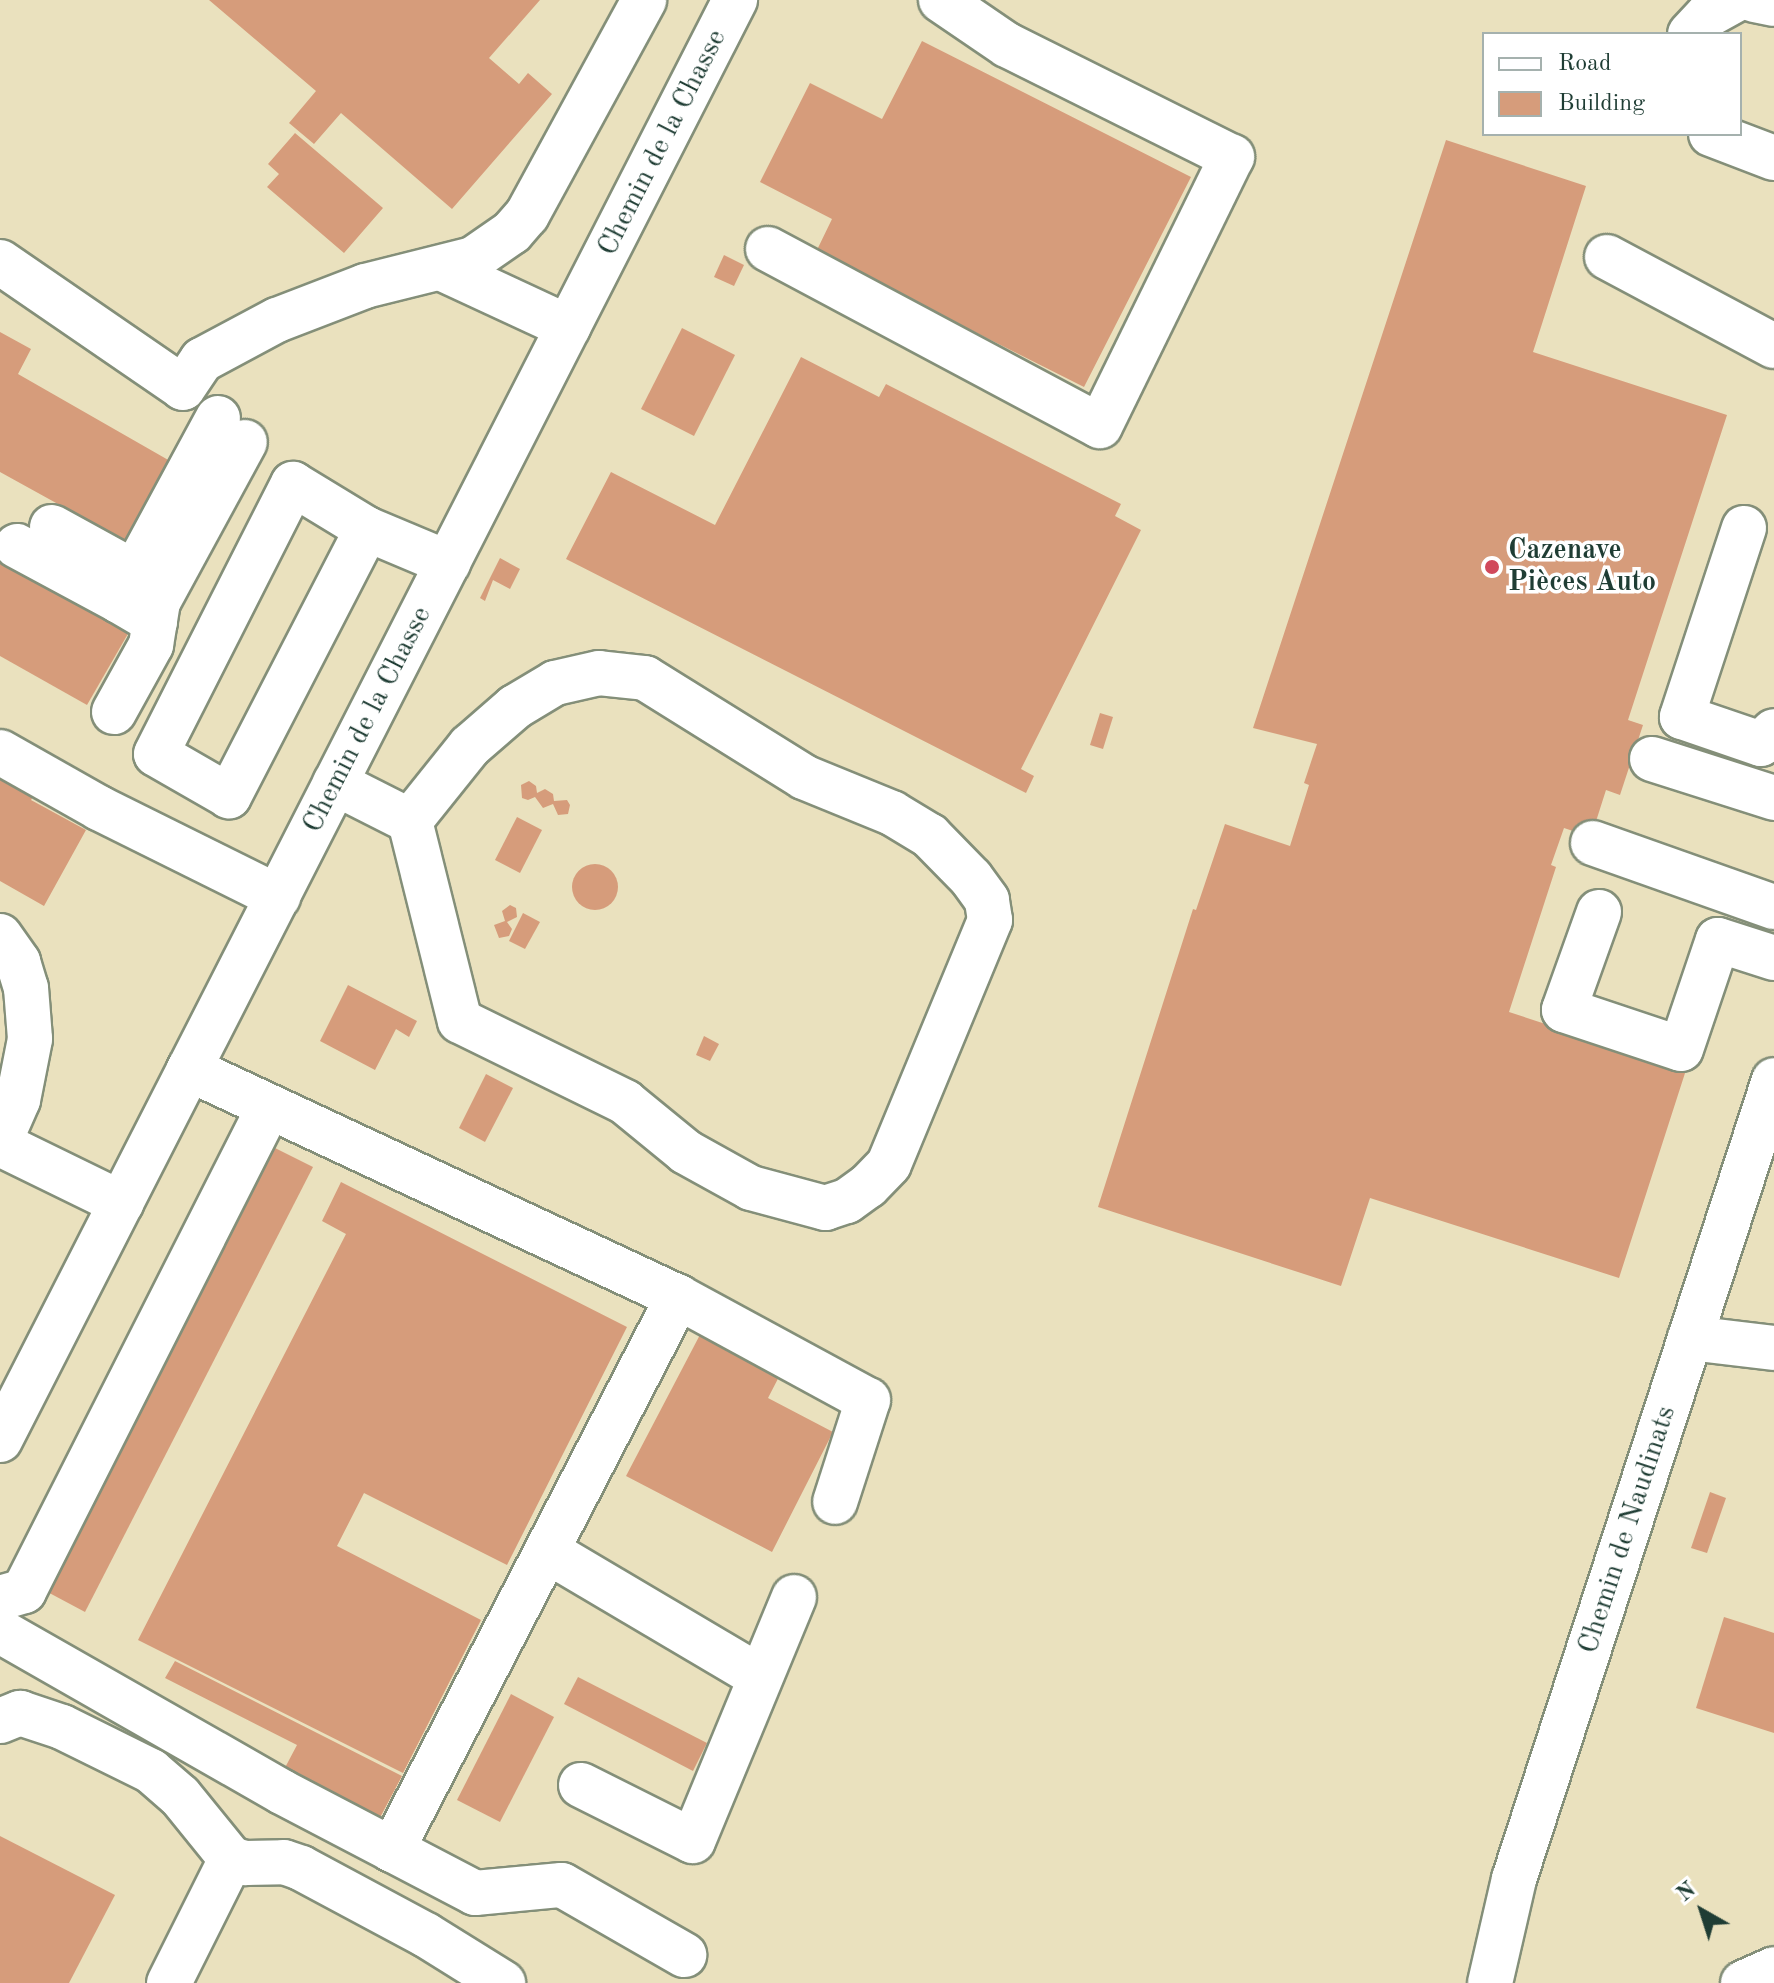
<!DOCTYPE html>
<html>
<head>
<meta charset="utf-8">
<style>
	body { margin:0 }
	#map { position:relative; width:1774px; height:1983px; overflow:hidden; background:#eae1be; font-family:"Old Standard TT",serif }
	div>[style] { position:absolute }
	.building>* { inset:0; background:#d69c7b }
	.round { border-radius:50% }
	.roads { filter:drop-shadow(2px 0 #848f79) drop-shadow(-2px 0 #848f79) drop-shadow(0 2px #848f79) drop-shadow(0 -2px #848f79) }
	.minor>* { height:44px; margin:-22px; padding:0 22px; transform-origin:22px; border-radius:22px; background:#fff }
	.dots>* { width:22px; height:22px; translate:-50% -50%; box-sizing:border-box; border:4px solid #fff; border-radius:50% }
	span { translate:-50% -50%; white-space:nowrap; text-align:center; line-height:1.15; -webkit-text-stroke:7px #fff; paint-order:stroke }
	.street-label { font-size:28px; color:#1f3d34 }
	.poi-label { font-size:28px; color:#1f3d34; font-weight:700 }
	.left { translate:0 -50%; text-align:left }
	.legend { position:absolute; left:1482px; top:32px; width:260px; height:104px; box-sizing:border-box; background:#fff; border:2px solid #a5b1ae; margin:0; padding:10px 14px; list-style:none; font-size:24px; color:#1f3d34 }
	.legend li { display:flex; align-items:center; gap:16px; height:40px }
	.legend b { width:40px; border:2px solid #a5b1ae }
	.north { position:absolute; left:1662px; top:1871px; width:80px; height:80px; -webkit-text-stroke:6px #fff; paint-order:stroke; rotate:321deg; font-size:22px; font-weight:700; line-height:32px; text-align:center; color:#1f3d34 }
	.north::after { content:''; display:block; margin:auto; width:28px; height:36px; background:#1f3d34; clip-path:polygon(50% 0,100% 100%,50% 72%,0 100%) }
</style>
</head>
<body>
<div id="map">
	<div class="building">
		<i style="clip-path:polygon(209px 0,540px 0,489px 58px,519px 84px,528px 73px,552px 94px,452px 209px,341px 113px,314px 144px,289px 123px,316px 91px)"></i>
		<i style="clip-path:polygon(922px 41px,1191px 177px,1084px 387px,816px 252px,832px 219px,760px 182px,810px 83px,882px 119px)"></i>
		<i style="clip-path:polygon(295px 133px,383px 208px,344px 253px,267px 187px,279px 174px,268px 164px)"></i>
		<i style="clip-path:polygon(1446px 140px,1586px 186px,1533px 352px,1727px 415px,1628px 720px,1643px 725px,1620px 795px,1606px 790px,1591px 837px,1564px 828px,1551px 865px,1556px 867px,1509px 1012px,1686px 1070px,1619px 1278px,1370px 1198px,1341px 1286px,1098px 1207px,1193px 909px,1196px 910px,1225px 824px,1290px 846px,1309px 785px,1304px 783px,1317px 744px,1253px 728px)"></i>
		<i style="clip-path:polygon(724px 255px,744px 265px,734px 286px,714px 277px)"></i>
		<i style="clip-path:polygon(682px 328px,735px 355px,694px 436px,641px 409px)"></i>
		<i style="clip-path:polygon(0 332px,31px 349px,18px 374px,170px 461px,125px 541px,0 472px)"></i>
		<i style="clip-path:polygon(801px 357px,879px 397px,886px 384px,1121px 504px,1115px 516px,1141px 530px,1021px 769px,1034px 776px,1026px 793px,566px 559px,611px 472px,715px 525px)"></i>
		<i style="clip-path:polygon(4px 552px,133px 625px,87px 705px,0 656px,0 560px)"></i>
		<i style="clip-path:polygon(500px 558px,520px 569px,510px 589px,493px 580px,485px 601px,480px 598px)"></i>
		<i style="clip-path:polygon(1100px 713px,1113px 717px,1103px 749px,1090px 745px)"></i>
		<i style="clip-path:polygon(0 772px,36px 792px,31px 800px,86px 830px,44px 906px,0 881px)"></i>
		<i style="clip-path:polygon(529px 781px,536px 786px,537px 793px,545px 789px,553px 794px,554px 801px,567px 800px,570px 805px,568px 814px,558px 815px,553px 804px,543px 808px,535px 797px,528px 800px,522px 798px,521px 785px)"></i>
		<i style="clip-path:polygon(517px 817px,542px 830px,520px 873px,495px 860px)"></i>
		<i class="round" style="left:572px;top:864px;width:46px;height:46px"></i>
		<i style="clip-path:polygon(510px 905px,516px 908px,517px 917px,507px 922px,512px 929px,509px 936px,499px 938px,494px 925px,505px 921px,502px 911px)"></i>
		<i style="clip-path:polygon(523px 913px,540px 922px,525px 949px,509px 941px)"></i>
		<i style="clip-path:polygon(348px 985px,417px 1021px,409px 1037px,396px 1029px,375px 1070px,320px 1041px)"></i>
		<i style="clip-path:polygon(704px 1036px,719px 1044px,710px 1061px,696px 1055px)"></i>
		<i style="clip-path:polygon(486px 1074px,513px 1088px,485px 1142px,459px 1128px)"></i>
		<i style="clip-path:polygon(265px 1143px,313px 1167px,85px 1612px,40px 1588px)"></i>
		<i style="clip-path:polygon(341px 1182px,627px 1327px,507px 1565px,364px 1493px,337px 1546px,481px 1620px,403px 1773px,138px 1640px,346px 1234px,322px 1221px)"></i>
		<i style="clip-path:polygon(703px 1329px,783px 1369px,768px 1398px,833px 1432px,772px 1552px,626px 1476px)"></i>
		<i style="clip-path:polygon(1710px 1492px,1726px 1498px,1707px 1553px,1691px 1548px)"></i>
		<i style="clip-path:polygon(1724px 1617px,1774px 1633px,1774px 1733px,1696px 1708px)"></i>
		<i style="clip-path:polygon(175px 1661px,402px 1776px,375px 1827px,279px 1779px,297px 1745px,165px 1678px)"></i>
		<i style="clip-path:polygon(578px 1677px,707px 1743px,693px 1771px,564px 1704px)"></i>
		<i style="clip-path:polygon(511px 1694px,554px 1717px,500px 1822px,457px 1800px)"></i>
		<i style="clip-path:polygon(0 1836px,115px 1895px,69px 1983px,0 1983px)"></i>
	</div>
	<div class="roads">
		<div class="minor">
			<i style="left:1754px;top:0;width:20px;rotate:11deg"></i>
			<i style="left:1690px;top:34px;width:26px;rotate:-47deg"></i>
			<i style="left:1708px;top:15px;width:31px;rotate:-29deg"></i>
			<i style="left:1711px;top:134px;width:67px;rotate:20.9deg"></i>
			<i style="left:768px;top:249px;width:376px;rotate:28.1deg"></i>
			<i style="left:1100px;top:426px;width:300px;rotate:-63.9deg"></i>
			<i style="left:1232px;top:157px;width:251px;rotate:-153.5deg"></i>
			<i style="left:1007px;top:45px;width:80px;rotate:-145.7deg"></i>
			<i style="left:1607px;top:257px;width:189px;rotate:28.1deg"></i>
			<i style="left:0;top:262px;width:222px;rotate:34.5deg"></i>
			<i style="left:183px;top:388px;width:34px;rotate:-56deg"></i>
			<i style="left:202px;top:360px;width:85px;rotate:-28.1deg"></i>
			<i style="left:277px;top:320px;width:94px;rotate:-21.1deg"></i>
			<i style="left:365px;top:286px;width:111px;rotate:-14deg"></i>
			<i style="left:473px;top:259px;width:47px;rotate:-34.7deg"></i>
			<i style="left:512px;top:232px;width:23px;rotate:-49deg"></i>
			<i style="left:527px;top:215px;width:245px;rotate:-61.4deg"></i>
			<i style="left:443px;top:269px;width:138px;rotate:24.9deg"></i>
			<i style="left:293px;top:484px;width:87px;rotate:31.3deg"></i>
			<i style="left:367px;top:529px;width:301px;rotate:117.3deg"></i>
			<i style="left:229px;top:796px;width:84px;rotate:-150.1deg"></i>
			<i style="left:156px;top:754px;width:303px;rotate:-63.1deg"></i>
			<i style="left:52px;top:527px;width:94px;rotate:28.8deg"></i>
			<i style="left:1744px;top:528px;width:199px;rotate:108.2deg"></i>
			<i style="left:1682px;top:717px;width:83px;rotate:18.9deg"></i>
			<i style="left:1761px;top:744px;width:18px;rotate:-45deg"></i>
			<i style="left:367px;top:529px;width:88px;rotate:22.8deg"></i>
			<i style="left:17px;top:546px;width:116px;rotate:28.3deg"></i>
			<i style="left:155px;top:622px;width:42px;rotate:-149.7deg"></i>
			<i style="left:119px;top:601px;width:208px;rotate:-61.6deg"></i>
			<i style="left:114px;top:712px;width:77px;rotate:-61.1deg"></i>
			<i style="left:151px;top:645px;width:44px;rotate:-80.8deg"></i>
			<i style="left:158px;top:602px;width:182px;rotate:-61.5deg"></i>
			<i style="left:0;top:752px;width:114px;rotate:29.5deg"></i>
			<i style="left:99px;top:808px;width:200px;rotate:26.4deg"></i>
			<i style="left:1652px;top:759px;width:128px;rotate:17.7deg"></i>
			<i style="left:335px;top:783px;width:84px;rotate:26.9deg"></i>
			<i style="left:410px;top:821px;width:206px;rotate:76deg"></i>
			<i style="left:460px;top:1021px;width:184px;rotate:26.1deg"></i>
			<i style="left:625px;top:1102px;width:79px;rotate:39.3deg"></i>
			<i style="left:686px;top:1152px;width:74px;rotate:29deg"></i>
			<i style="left:751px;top:1188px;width:77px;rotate:15.1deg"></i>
			<i style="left:825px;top:1208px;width:23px;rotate:-18deg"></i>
			<i style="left:847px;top:1201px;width:26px;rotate:-36deg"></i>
			<i style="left:868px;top:1186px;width:30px;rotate:-46deg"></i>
			<i style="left:889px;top:1164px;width:264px;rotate:-67.5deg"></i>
			<i style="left:990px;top:920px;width:20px;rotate:-99deg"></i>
			<i style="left:987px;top:900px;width:27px;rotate:-126deg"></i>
			<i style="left:971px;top:878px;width:59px;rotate:-134.3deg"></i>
			<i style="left:930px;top:836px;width:44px;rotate:-148.8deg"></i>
			<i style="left:892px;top:813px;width:95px;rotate:-157.8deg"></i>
			<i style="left:804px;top:777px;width:187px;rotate:-148.1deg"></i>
			<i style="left:645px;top:678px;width:46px;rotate:-173.8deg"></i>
			<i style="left:599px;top:673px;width:45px;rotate:167.2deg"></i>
			<i style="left:555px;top:683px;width:47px;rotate:149deg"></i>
			<i style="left:515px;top:707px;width:60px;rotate:139.1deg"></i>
			<i style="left:470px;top:746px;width:96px;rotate:128.7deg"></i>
			<i style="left:1593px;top:843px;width:192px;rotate:19.5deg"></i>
			<i style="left:1599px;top:912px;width:104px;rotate:109.7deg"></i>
			<i style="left:1564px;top:1010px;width:123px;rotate:18.4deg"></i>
			<i style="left:1681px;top:1049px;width:115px;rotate:-71.3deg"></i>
			<i style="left:1718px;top:940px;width:59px;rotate:17.8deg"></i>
			<i style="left:0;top:936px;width:32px;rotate:55deg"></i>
			<i style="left:18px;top:962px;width:27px;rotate:73deg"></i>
			<i style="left:26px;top:988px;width:51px;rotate:85.5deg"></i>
			<i style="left:30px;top:1039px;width:62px;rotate:101.1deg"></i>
			<i style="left:18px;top:1100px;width:45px;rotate:113.7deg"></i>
			<i style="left:189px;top:1069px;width:540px;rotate:25deg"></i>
			<i style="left:0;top:1144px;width:135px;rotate:26deg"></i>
			<i style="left:1690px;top:1338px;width:85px;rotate:6.8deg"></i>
			<i style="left:0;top:1440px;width:1617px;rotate:-62.96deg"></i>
			<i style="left:547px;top:1551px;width:247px;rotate:30.6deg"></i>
			<i style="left:0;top:1598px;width:25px;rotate:-16deg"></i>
			<i style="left:24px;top:1591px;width:542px;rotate:-63.15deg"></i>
			<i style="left:0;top:1631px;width:325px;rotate:29.7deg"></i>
			<i style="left:282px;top:1792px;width:218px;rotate:27.6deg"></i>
			<i style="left:475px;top:1893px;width:87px;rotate:-5.3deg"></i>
			<i style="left:562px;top:1885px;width:141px;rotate:29.8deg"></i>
			<i style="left:0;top:1721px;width:22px;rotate:-22deg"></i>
			<i style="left:20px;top:1713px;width:44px;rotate:18.4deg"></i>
			<i style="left:62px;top:1727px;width:99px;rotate:26.3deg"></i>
			<i style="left:151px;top:1771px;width:38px;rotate:41deg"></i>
			<i style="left:180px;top:1796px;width:81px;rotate:51deg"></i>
			<i style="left:231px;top:1859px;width:15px;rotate:16deg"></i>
			<i style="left:245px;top:1863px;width:39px;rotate:-1deg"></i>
			<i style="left:284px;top:1862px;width:18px;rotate:19deg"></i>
			<i style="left:301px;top:1868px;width:142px;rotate:28.2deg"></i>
			<i style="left:426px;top:1935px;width:91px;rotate:31.9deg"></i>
			<i style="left:581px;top:1785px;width:125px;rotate:26.6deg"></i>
			<i style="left:693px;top:1841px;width:264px;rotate:-67.5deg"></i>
			<i style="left:392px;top:1850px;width:623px;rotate:-62.65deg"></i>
			<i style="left:678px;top:1297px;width:216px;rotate:28.5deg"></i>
			<i style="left:868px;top:1400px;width:107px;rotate:107.9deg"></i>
			<i style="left:169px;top:1983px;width:139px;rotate:-63.4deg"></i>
			<i style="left:1490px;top:1983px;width:107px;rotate:-77deg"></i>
			<i style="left:1514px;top:1879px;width:840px;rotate:-71.97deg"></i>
			<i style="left:1743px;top:1983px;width:34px;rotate:-24deg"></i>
		</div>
	</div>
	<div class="dots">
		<i style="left:1492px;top:567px;background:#d1495b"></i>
	</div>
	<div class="street-label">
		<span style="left:663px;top:143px;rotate:-63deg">Chemin de la Chasse</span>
		<span style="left:368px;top:720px;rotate:-63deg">Chemin de la Chasse</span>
		<span style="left:1628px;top:1530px;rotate:-72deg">Chemin de Naudinats</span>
	</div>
	<div class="poi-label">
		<span class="left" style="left:1508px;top:567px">Cazenave<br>Pièces Auto</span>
	</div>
	<ul class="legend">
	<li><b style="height:10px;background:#fff"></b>Road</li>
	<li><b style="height:22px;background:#d69c7b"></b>Building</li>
	</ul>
	<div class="north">N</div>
</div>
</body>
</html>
